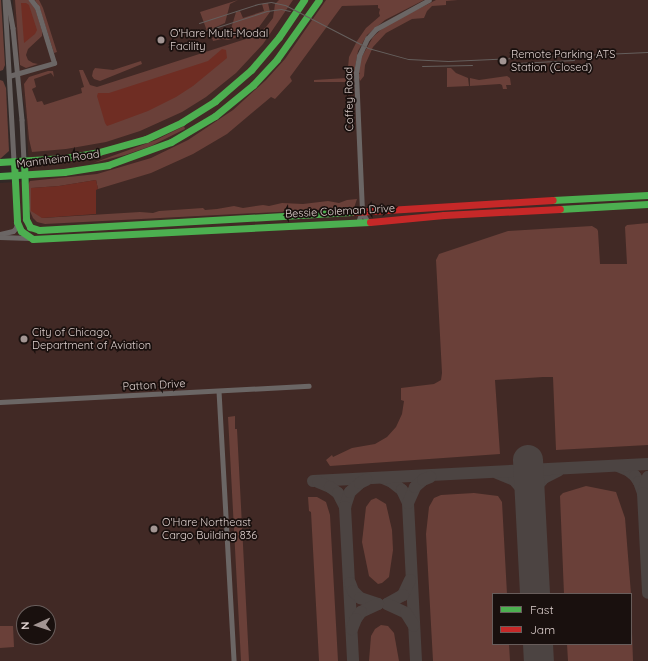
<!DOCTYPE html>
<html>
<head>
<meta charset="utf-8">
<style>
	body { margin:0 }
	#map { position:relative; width:648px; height:661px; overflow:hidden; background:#322826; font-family:Quicksand,sans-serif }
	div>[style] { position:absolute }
	.built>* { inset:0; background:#412925 }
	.green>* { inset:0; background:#6a4039 }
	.water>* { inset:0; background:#6f2d23 }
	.taxiway>* { height:12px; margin:-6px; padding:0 6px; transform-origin:6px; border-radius:6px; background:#4c4442 }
	.runway>* { height:30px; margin:-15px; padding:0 15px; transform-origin:15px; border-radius:15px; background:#4c4442 }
	.street>* { height:4.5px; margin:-2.25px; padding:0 2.25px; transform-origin:2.25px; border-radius:2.25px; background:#6b6665 }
	.fast>* { height:7px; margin:-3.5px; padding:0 3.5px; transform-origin:3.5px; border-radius:3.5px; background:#4caf50 }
	.jam>* { height:7px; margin:-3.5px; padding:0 3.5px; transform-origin:3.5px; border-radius:3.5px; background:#c62828 }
	.tram>* { height:1px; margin:-0.5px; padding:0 0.5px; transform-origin:0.5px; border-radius:0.5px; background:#655f5d }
	.dots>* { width:11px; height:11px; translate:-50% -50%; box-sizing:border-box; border:2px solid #19100e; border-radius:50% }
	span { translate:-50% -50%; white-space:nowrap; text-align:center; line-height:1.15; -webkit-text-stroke:3.5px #19100e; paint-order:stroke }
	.poi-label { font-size:11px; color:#ded0ce }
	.left { translate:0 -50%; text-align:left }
	.street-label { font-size:11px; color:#ded0ce }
	.legend { position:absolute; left:492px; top:593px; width:140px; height:52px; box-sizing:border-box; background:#19100e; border:1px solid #685d5b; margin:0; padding:5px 7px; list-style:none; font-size:12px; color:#ded0ce }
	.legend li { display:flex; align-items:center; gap:8px; height:20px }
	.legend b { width:20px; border:1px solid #685d5b }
	.north { position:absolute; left:16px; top:605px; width:40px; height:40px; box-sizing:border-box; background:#19100e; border:1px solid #685d5b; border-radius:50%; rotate:267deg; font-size:11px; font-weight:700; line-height:16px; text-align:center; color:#ded0ce }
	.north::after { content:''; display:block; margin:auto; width:14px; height:18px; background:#a29593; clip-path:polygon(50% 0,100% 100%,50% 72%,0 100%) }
</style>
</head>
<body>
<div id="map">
	<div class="built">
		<i style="clip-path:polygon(evenodd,13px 0,648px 0,648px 661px,0 661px,0 183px,30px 181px,26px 119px,16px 47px,13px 0,493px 594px,631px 594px,631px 644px,493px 644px,493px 594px,13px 0,24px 613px,48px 613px,48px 637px,24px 637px,24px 613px)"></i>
	</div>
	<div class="green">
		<i style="clip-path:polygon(0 0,1px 0,5px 65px,3px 70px,0 71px)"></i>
		<i style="clip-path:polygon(15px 0,29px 0,30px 2px,35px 8px,42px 31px,42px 36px,28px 49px,26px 55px,28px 60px,33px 63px,38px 64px,26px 68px,20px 65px)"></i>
		<i style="clip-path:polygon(35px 0,39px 0,43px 8px,57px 52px,54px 53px,40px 9px)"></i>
		<i style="clip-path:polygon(238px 0,230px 4px,225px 23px,207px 31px,200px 12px)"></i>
		<i style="clip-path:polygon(279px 0,293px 0,263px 44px,236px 73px,206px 97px,182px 112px,140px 131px,106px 142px,66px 149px,32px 152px,29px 139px,24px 84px,29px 77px,48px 71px,53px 71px,54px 77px,51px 73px,34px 79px,36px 87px,32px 89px,37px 102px,42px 101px,44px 105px,82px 93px,81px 88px,84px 87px,79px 70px,83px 70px,90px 85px,97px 87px,255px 36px,266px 27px,273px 18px,275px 4px)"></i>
		<i style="clip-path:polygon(326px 0,424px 0,385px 20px,367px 35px,358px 51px,353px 79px,349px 82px,314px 82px,314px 80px,347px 78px,349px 57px,357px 41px,366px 28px,380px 16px,379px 13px,380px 9px,378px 8px,378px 5px,342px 6px,290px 77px,292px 81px,275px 99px,271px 97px,227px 134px,193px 154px,151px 173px,98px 189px,96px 180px,59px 186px,32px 188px,42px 218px,140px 212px,153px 213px,159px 211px,203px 208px,205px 210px,217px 209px,234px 206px,243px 208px,263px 205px,269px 206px,282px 203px,303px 204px,328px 201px,339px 203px,347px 200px,357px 199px,354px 208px,45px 224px,37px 222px,33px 218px,29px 209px,28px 185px,30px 181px,97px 174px,151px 158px,188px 140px,233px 110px,266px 80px,285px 59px)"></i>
		<i style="clip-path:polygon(436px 0,458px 0,446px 1px,446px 5px,432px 6px,427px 11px,424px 18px,412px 19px,386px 33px,373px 47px,365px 65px,364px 76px,360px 81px,358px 75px,360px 73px,358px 73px,360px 60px,373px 37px,385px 26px)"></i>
		<i style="clip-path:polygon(268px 3px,270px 12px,259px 27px,247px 34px,228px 40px,222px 39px,213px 41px,212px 38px,227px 33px,231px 29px,236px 12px,240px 11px,243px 18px,264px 11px,262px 4px)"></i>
		<i style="clip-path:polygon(141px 61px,142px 64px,100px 81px,94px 79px,92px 76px,93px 71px,95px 68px,113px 70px)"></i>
		<i style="clip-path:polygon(447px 68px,451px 68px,456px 73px,468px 78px,469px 86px,447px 87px)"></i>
		<i style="clip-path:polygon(507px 76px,510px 78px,511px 85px,506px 85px,507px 89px,503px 89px,502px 85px,500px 84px,470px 86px,470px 78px,479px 80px)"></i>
		<i style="clip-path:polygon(0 80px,3px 81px,6px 88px,9px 151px,0 159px)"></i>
		<i style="clip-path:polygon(184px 126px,185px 129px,151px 146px,125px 155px,93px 163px,156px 140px)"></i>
		<i style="clip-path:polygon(648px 223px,648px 445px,556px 450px,553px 377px,543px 377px,495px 380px,500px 454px,330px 466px,326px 460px,332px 455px,333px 457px,352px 448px,375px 444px,387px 437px,396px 427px,402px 414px,404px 401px,401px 400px,401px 388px,434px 384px,441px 380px,442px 373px,436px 260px,439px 254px,508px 231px,592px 226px,597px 229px,598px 231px,600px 264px,627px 264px,625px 227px,627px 225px)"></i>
		<i style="clip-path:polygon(235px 416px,235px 429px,237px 429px,249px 661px,241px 661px,228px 417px)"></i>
		<i style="clip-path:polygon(586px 486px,616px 492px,625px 518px,631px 594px,564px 594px,560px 496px,563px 493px)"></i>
		<i style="clip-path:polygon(474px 493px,498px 496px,502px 502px,507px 594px,493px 594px,493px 644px,509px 644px,510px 661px,433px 661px,426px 534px,429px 507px,434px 498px,441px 495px)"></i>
		<i style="clip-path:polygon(308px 497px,317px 497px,326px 502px,330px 515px,338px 661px,319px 661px,311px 512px,309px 511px)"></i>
		<i style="clip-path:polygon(376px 498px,386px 504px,392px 530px,393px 550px,389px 577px,382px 583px,378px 584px,369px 576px,362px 542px,366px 507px,371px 500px)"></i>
		<i style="clip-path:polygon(631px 603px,633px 661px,568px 661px,567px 644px,631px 644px)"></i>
		<i style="clip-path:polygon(381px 625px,388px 626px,394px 633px,399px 661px,369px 661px,371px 636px,375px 629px)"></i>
		<i style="clip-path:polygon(0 626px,13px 626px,14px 647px,0 648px)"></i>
	</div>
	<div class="water">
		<i style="clip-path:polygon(21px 3px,26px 3px,29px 5px,37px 30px,35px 34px,24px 43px)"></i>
		<i style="clip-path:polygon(222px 49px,226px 50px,227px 58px,193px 86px,176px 97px,148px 111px,110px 125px,107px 126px,105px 123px,97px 96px,98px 93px,109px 93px,208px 61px)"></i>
		<i style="clip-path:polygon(96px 180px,98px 189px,96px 190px,96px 214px,42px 218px,31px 211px,31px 188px,59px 186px)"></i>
	</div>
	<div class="taxiway">
		<i style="left:618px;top:466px;width:12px;rotate:24deg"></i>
		<i style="left:629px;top:471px;width:8px;rotate:40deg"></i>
		<i style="left:635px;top:476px;width:7px;rotate:56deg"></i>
		<i style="left:639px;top:482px;width:12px;rotate:70deg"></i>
		<i style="left:643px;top:493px;width:17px;rotate:-73deg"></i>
		<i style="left:497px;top:473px;width:18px;rotate:22deg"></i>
		<i style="left:514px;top:480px;width:15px;rotate:48deg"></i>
		<i style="left:524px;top:491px;width:14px;rotate:60deg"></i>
		<i style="left:531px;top:503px;width:16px;rotate:-75deg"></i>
		<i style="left:535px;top:488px;width:13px;rotate:-48deg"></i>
		<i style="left:544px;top:478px;width:16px;rotate:-27deg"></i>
		<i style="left:383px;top:478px;width:10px;rotate:24deg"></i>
		<i style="left:392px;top:482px;width:13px;rotate:39deg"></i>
		<i style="left:402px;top:490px;width:14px;rotate:65deg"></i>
		<i style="left:408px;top:503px;width:158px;rotate:87.1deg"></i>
		<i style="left:313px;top:481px;width:335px;rotate:-2.9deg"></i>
		<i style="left:318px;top:482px;width:13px;rotate:23deg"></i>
		<i style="left:330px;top:487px;width:10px;rotate:37deg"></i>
		<i style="left:338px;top:493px;width:16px;rotate:63deg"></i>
		<i style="left:345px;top:507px;width:16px;rotate:-72deg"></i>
		<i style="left:350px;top:492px;width:13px;rotate:-42deg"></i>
		<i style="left:360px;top:483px;width:7px;rotate:-27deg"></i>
		<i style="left:643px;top:493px;width:100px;rotate:87.1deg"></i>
		<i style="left:408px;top:503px;width:17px;rotate:-66deg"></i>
		<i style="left:415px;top:487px;width:11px;rotate:-41deg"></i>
		<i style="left:423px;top:480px;width:8px;rotate:-23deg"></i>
		<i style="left:345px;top:507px;width:154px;rotate:87deg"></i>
		<i style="left:410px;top:580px;width:17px;rotate:115deg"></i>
		<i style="left:403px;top:595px;width:18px;rotate:151deg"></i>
		<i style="left:387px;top:604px;width:21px;rotate:25deg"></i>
		<i style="left:406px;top:613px;width:15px;rotate:58deg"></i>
		<i style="left:350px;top:583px;width:9px;rotate:69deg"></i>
		<i style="left:353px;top:591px;width:10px;rotate:45deg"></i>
		<i style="left:360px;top:598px;width:19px;rotate:18deg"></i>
		<i style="left:378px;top:604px;width:19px;rotate:155deg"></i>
		<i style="left:361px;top:612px;width:9px;rotate:126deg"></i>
		<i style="left:356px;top:619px;width:11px;rotate:112deg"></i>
	</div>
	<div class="runway">
		<i style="left:528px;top:460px;width:134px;rotate:87deg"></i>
		<i style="left:538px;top:644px;width:17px;rotate:87deg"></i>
	</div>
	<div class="street">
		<i style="left:5px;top:0;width:162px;rotate:86.8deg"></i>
		<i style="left:8px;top:0;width:28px;rotate:80deg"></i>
		<i style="left:13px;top:28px;width:92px;rotate:84.4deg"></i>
		<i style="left:22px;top:120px;width:41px;rotate:87.2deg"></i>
		<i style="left:9px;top:76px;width:47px;rotate:-16.1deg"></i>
		<i style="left:54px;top:63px;width:58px;rotate:-107.2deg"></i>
		<i style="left:37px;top:8px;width:10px;rotate:-127deg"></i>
		<i style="left:362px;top:211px;width:13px;rotate:61deg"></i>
		<i style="left:358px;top:223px;width:13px;rotate:-72deg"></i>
		<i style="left:362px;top:211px;width:138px;rotate:-92.5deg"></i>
		<i style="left:356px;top:73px;width:17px;rotate:-80deg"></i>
		<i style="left:359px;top:56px;width:19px;rotate:-65deg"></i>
		<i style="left:367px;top:39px;width:13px;rotate:-48deg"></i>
		<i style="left:376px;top:29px;width:60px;rotate:-28.7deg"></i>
		<i style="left:0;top:234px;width:13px;rotate:-13deg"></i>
		<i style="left:13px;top:231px;width:4px;rotate:-45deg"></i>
		<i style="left:16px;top:228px;width:5px;rotate:-79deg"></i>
		<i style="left:0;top:237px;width:30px;rotate:2deg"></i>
		<i style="left:219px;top:391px;width:270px;rotate:86.8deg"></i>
		<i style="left:0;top:402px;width:309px;rotate:-3deg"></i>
	</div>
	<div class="fast">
		<i style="left:24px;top:161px;width:58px;rotate:88deg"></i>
		<i style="left:26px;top:219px;width:9px;rotate:63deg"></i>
		<i style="left:30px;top:227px;width:9px;rotate:18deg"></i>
		<i style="left:39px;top:230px;width:317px;rotate:-3.3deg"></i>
		<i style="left:0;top:162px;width:65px;rotate:-3.5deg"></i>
		<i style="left:65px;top:158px;width:35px;rotate:-10deg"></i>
		<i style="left:99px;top:152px;width:49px;rotate:-15.5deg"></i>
		<i style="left:146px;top:139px;width:40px;rotate:-25deg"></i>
		<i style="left:182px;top:122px;width:39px;rotate:-32deg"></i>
		<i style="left:215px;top:101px;width:48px;rotate:-40.7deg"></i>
		<i style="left:251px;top:70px;width:43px;rotate:-49.7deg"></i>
		<i style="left:279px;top:37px;width:45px;rotate:-56deg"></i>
		<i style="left:14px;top:162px;width:60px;rotate:87.1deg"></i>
		<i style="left:17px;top:222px;width:10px;rotate:66deg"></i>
		<i style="left:21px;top:231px;width:14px;rotate:34deg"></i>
		<i style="left:33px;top:239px;width:337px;rotate:-2.9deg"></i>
		<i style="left:0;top:176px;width:64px;rotate:-3.6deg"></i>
		<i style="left:64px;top:172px;width:45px;rotate:-9deg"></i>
		<i style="left:108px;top:165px;width:67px;rotate:-20.1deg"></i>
		<i style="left:171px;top:142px;width:51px;rotate:-30.6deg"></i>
		<i style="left:215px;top:116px;width:49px;rotate:-39.2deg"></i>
		<i style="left:253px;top:85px;width:35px;rotate:-47deg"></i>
		<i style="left:277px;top:59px;width:72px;rotate:-54.6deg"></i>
		<i style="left:553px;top:200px;width:95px;rotate:-3deg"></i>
		<i style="left:560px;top:209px;width:88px;rotate:-3.3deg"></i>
	</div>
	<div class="jam">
		<i style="left:355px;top:212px;width:198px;rotate:-3.5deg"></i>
		<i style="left:370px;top:222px;width:74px;rotate:-5.4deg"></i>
		<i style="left:444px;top:215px;width:116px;rotate:-3deg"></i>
	</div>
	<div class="tram">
		<i style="left:199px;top:23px;width:62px;rotate:-17.9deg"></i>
		<i style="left:258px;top:4px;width:13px;rotate:-9deg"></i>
		<i style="left:271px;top:2px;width:14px;rotate:12deg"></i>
		<i style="left:285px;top:5px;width:93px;rotate:27.4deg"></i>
		<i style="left:368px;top:48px;width:41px;rotate:15.4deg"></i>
		<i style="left:408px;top:59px;width:40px;rotate:2.9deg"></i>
		<i style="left:448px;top:61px;width:200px;rotate:-2.6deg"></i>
		<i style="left:202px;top:32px;width:68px;rotate:-17.9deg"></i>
		<i style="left:267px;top:11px;width:14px;rotate:-8deg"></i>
		<i style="left:281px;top:9px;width:9px;rotate:13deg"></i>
		<i style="left:518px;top:63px;width:56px;rotate:-3.1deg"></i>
		<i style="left:422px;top:66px;width:50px;rotate:-1.1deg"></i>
	</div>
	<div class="dots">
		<i style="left:161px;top:40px;background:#a29593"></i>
		<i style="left:503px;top:61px;background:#a29593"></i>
		<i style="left:24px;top:339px;background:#a29593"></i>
		<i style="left:154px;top:529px;background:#a29593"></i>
	</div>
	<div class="poi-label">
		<span class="left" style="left:170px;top:40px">O'Hare Multi-Modal<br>Facility</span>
		<span class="left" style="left:511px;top:61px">Remote Parking ATS<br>Station (Closed)</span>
		<span class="left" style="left:32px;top:339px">City of Chicago,<br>Department of Aviation</span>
		<span class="left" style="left:162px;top:529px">O'Hare Northeast<br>Cargo Building 836</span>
	</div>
	<div class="street-label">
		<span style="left:349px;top:99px;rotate:-91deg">Coffey Road</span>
		<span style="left:58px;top:159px;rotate:-7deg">Mannheim Road</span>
		<span style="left:340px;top:211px;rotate:-3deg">Bessie Coleman Drive</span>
		<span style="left:154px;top:385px;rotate:-3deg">Patton Drive</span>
	</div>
	<ul class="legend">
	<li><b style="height:5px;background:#4caf50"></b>Fast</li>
	<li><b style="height:5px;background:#c62828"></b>Jam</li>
	</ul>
	<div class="north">N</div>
</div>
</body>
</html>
